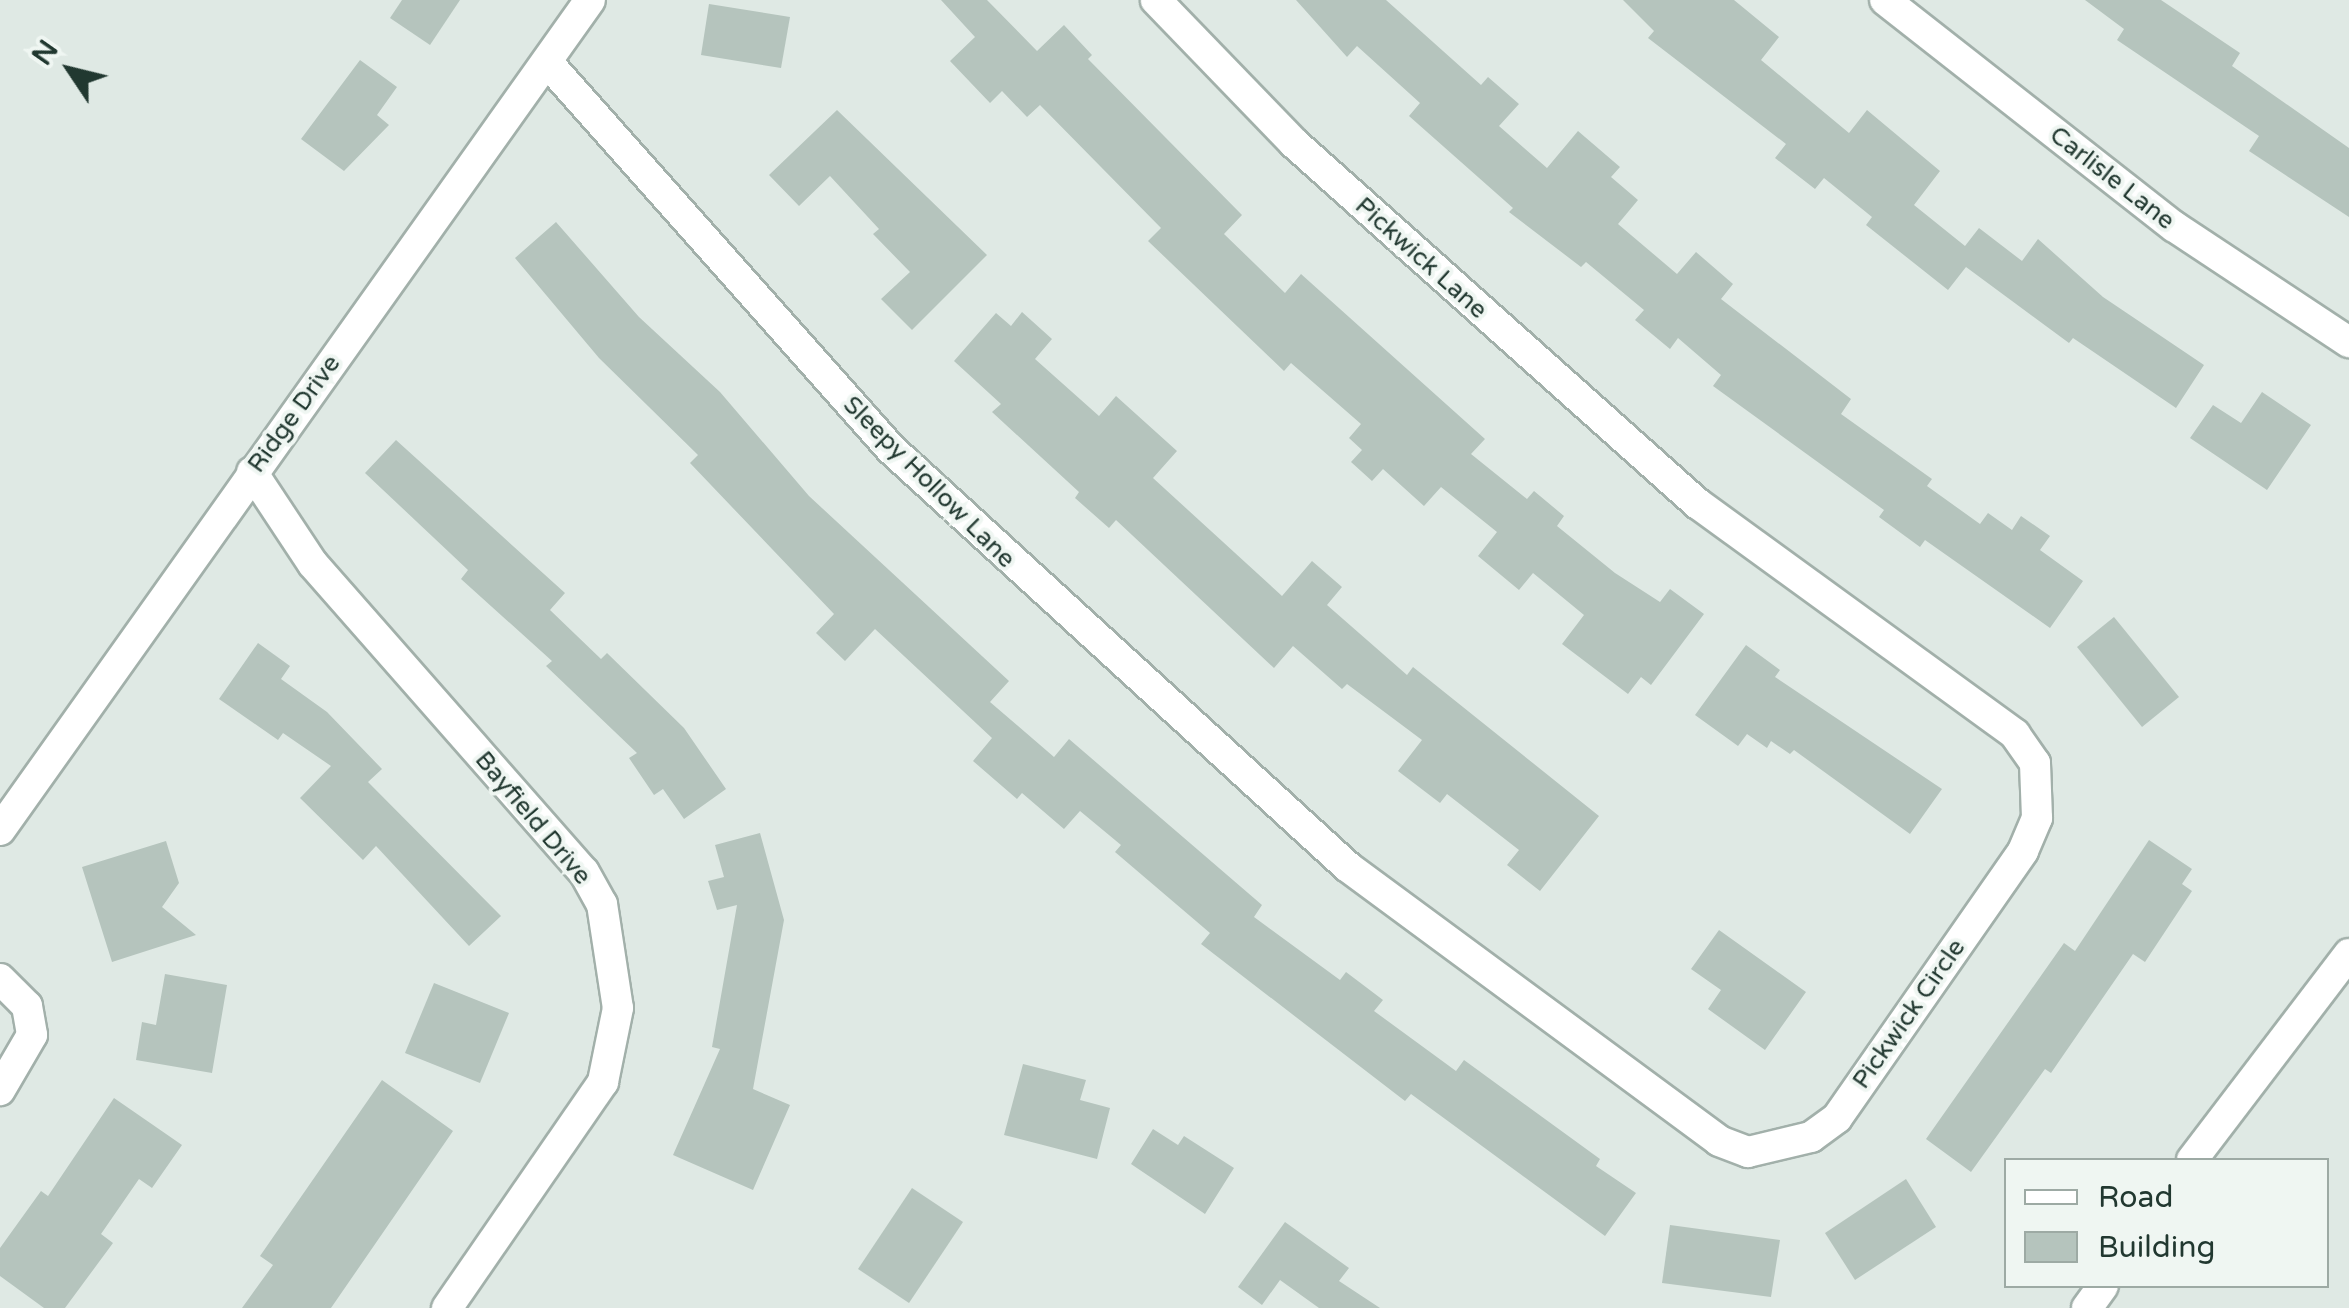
<!DOCTYPE html>
<html>
<head>
<meta charset="utf-8">
<style>
	body { margin:0 }
	#map { position:relative; width:2349px; height:1308px; overflow:hidden; background:#dfe9e4; font-family:"Varela Round",sans-serif }
	div>[style] { position:absolute }
	.building>* { inset:0; background:#b5c4bd }
	.roads { filter:drop-shadow(2px 0 #a2b0aa) drop-shadow(-2px 0 #a2b0aa) drop-shadow(0 2px #a2b0aa) drop-shadow(0 -2px #a2b0aa) }
	.minor>* { height:30px; margin:-15px; padding:0 15px; transform-origin:15px; border-radius:15px; background:#fff }
	span { translate:-50% -50%; white-space:nowrap; text-align:center; line-height:1.15; -webkit-text-stroke:8px #eff6f2; paint-order:stroke }
	.street-label { font-size:25px; color:#213830 }
	.legend { position:absolute; left:2004px; top:1158px; width:325px; height:130px; box-sizing:border-box; background:#eff6f2; border:2px solid #9daaa4; margin:0; padding:12px 18px; list-style:none; font-size:30px; color:#213830 }
	.legend li { display:flex; align-items:center; gap:20px; height:50px }
	.legend b { width:50px; border:2px solid #9daaa4 }
	.north { position:absolute; left:20px; top:20px; width:100px; height:100px; -webkit-text-stroke:8px #eff6f2; paint-order:stroke; rotate:305deg; font-size:28px; font-weight:700; line-height:40px; text-align:center; color:#213830 }
	.north::after { content:''; display:block; margin:auto; width:35px; height:45px; background:#213830; clip-path:polygon(50% 0,100% 100%,50% 72%,0 100%) }
</style>
</head>
<body>
<div id="map">
	<div class="building">
		<i style="clip-path:polygon(402px 0,460px 0,430px 45px,390px 18px)"></i>
		<i style="clip-path:polygon(941px 0,987px 0,1037px 51px,1064px 25px,1092px 55px,1088px 59px,1242px 215px,1224px 234px,1285px 293px,1301px 274px,1485px 439px,1471px 454px,1527px 499px,1534px 491px,1564px 516px,1557px 526px,1615px 573px,1660px 602px,1670px 589px,1704px 614px,1651px 685px,1641px 677px,1628px 694px,1562px 644px,1584px 615px,1533px 573px,1519px 590px,1478px 556px,1497px 532px,1441px 487px,1424px 506px,1383px 469px,1372px 481px,1351px 462px,1362px 450px,1349px 438px,1361px 424px,1291px 363px,1284px 371px,1148px 241px,1161px 228px,1040px 105px,1027px 117px,1002px 91px,990px 103px,950px 61px,975px 37px)"></i>
		<i style="clip-path:polygon(1296px 0,1386px 0,1481px 85px,1488px 77px,1519px 104px,1499px 126px,1547px 168px,1578px 131px,1620px 167px,1611px 177px,1638px 200px,1618px 224px,1677px 274px,1696px 252px,1733px 284px,1721px 299px,1851px 399px,1841px 414px,1932px 479px,1927px 486px,1980px 524px,1988px 513px,2012px 530px,2021px 516px,2050px 536px,2040px 550px,2083px 581px,2050px 628px,1925px 540px,1920px 547px,1879px 517px,1884px 510px,1713px 386px,1721px 375px,1678px 338px,1670px 349px,1635px 320px,1644px 310px,1586px 262px,1581px 267px,1509px 212px,1513px 208px,1409px 116px,1420px 103px,1357px 46px,1347px 57px)"></i>
		<i style="clip-path:polygon(1623px 0,1734px 0,1779px 37px,1761px 60px,1849px 133px,1867px 110px,1940px 171px,1914px 205px,1965px 246px,1979px 228px,2022px 261px,2038px 239px,2103px 297px,2204px 365px,2176px 408px,2073px 338px,2069px 343px,1966px 267px,1948px 290px,1866px 225px,1872px 217px,1824px 178px,1815px 189px,1775px 158px,1786px 144px,1648px 38px,1654px 31px)"></i>
		<i style="clip-path:polygon(2085px 0,2161px 0,2240px 53px,2232px 66px,2349px 148px,2349px 217px,2249px 151px,2259px 136px,2117px 40px,2124px 29px)"></i>
		<i style="clip-path:polygon(709px 4px,790px 17px,781px 68px,701px 55px)"></i>
		<i style="clip-path:polygon(360px 60px,397px 87px,377px 115px,389px 125px,344px 171px,301px 139px)"></i>
		<i style="clip-path:polygon(837px 110px,987px 255px,912px 330px,881px 299px,910px 272px,873px 234px,879px 229px,830px 176px,799px 206px,769px 175px)"></i>
		<i style="clip-path:polygon(556px 222px,639px 317px,720px 392px,809px 496px,1009px 681px,990px 702px,1054px 757px,1069px 739px,1262px 905px,1254px 917px,1340px 980px,1346px 972px,1383px 1000px,1374px 1011px,1456px 1071px,1464px 1060px,1600px 1159px,1596px 1166px,1636px 1193px,1605px 1236px,1411px 1094px,1405px 1101px,1201px 944px,1210px 933px,1115px 852px,1121px 845px,1080px 811px,1064px 829px,1022px 793px,1017px 799px,973px 761px,992px 738px,875px 629px,845px 661px,816px 633px,834px 614px,690px 463px,698px 455px,599px 358px,515px 258px)"></i>
		<i style="clip-path:polygon(1022px 312px,1052px 339px,1035px 359px,1099px 416px,1116px 396px,1177px 451px,1153px 478px,1282px 596px,1312px 561px,1342px 587px,1327px 605px,1407px 675px,1413px 667px,1599px 816px,1540px 891px,1507px 865px,1519px 850px,1447px 794px,1440px 803px,1398px 771px,1422px 740px,1347px 684px,1342px 689px,1293px 646px,1274px 668px,1116px 520px,1109px 528px,1075px 498px,1079px 492px,992px 412px,1001px 404px,954px 361px,996px 313px,1011px 326px)"></i>
		<i style="clip-path:polygon(2262px 392px,2311px 425px,2267px 490px,2190px 438px,2213px 405px,2241px 423px)"></i>
		<i style="clip-path:polygon(396px 440px,565px 593px,550px 610px,601px 659px,607px 653px,684px 728px,726px 789px,684px 819px,663px 789px,654px 795px,629px 758px,637px 753px,546px 666px,552px 661px,461px 579px,468px 570px,365px 473px)"></i>
		<i style="clip-path:polygon(2114px 617px,2179px 697px,2142px 727px,2077px 647px)"></i>
		<i style="clip-path:polygon(258px 643px,290px 666px,281px 679px,327px 712px,382px 769px,368px 782px,501px 916px,469px 946px,376px 846px,363px 860px,300px 798px,331px 766px,283px 733px,278px 740px,219px 699px)"></i>
		<i style="clip-path:polygon(1746px 645px,1780px 670px,1775px 677px,1942px 789px,1910px 834px,1794px 750px,1790px 754px,1771px 741px,1767px 748px,1747px 734px,1738px 746px,1695px 715px)"></i>
		<i style="clip-path:polygon(760px 833px,784px 920px,753px 1089px,790px 1105px,753px 1190px,673px 1155px,720px 1049px,712px 1047px,737px 905px,717px 910px,708px 881px,724px 877px,715px 845px)"></i>
		<i style="clip-path:polygon(2149px 840px,2192px 869px,2182px 884px,2192px 891px,2145px 962px,2133px 954px,2051px 1073px,2045px 1069px,1971px 1172px,1926px 1139px,2064px 943px,2075px 951px)"></i>
		<i style="clip-path:polygon(166px 841px,179px 883px,162px 907px,196px 935px,112px 962px,82px 867px)"></i>
		<i style="clip-path:polygon(1719px 930px,1806px 992px,1765px 1050px,1708px 1009px,1721px 990px,1691px 969px)"></i>
		<i style="clip-path:polygon(165px 974px,227px 985px,212px 1073px,136px 1060px,142px 1022px,156px 1025px)"></i>
		<i style="clip-path:polygon(434px 983px,509px 1013px,480px 1083px,405px 1053px)"></i>
		<i style="clip-path:polygon(1023px 1064px,1086px 1080px,1080px 1100px,1110px 1108px,1097px 1159px,1004px 1135px)"></i>
		<i style="clip-path:polygon(382px 1080px,453px 1131px,331px 1308px,242px 1308px,273px 1265px,260px 1256px)"></i>
		<i style="clip-path:polygon(114px 1098px,182px 1145px,152px 1188px,139px 1179px,101px 1234px,113px 1243px,65px 1308px,44px 1308px,0 1276px,0 1248px,41px 1191px,48px 1196px)"></i>
		<i style="clip-path:polygon(1153px 1129px,1178px 1145px,1184px 1136px,1234px 1168px,1205px 1214px,1131px 1164px)"></i>
		<i style="clip-path:polygon(1906px 1179px,1936px 1227px,1855px 1280px,1825px 1233px)"></i>
		<i style="clip-path:polygon(912px 1188px,963px 1222px,909px 1303px,858px 1269px)"></i>
		<i style="clip-path:polygon(1285px 1222px,1349px 1268px,1339px 1281px,1380px 1308px,1319px 1308px,1280px 1280px,1262px 1305px,1238px 1287px)"></i>
		<i style="clip-path:polygon(1670px 1225px,1780px 1240px,1771px 1297px,1662px 1283px)"></i>
	</div>
	<div class="roads">
		<div class="minor">
			<i style="left:1885px;top:0;width:368px;rotate:38.1deg"></i>
			<i style="left:2175px;top:227px;width:209px;rotate:33.5deg"></i>
			<i style="left:547px;top:62px;width:518px;rotate:48.37deg"></i>
			<i style="left:891px;top:449px;width:619px;rotate:42.45deg"></i>
			<i style="left:1348px;top:867px;width:461px;rotate:36.4deg"></i>
			<i style="left:1719px;top:1141px;width:31px;rotate:21deg"></i>
			<i style="left:1748px;top:1152px;width:65px;rotate:-13.4deg"></i>
			<i style="left:1811px;top:1137px;width:32px;rotate:-36deg"></i>
			<i style="left:1837px;top:1118px;width:325px;rotate:-55.1deg"></i>
			<i style="left:2023px;top:851px;width:36px;rotate:-67deg"></i>
			<i style="left:2037px;top:818px;width:55px;rotate:-92.1deg"></i>
			<i style="left:2035px;top:763px;width:35px;rotate:-125deg"></i>
			<i style="left:2015px;top:734px;width:392px;rotate:-144deg"></i>
			<i style="left:1698px;top:504px;width:542px;rotate:-138.22deg"></i>
			<i style="left:1294px;top:143px;width:199px;rotate:-134deg"></i>
			<i style="left:252px;top:472px;width:110px;rotate:56.5deg"></i>
			<i style="left:313px;top:564px;width:410px;rotate:48.7deg"></i>
			<i style="left:584px;top:872px;width:37px;rotate:61deg"></i>
			<i style="left:602px;top:904px;width:105px;rotate:81.3deg"></i>
			<i style="left:618px;top:1008px;width:76px;rotate:101.5deg"></i>
			<i style="left:603px;top:1082px;width:275px;rotate:124.6deg"></i>
			<i style="left:0;top:830px;width:1018px;rotate:-54.59deg"></i>
			<i style="left:0;top:979px;width:38px;rotate:45deg"></i>
			<i style="left:27px;top:1006px;width:29px;rotate:80deg"></i>
			<i style="left:32px;top:1035px;width:64px;rotate:120.2deg"></i>
			<i style="left:2192px;top:1160px;width:259px;rotate:-52.7deg"></i>
			<i style="left:2087px;top:1308px;width:27px;rotate:-54deg"></i>
		</div>
	</div>
	<div class="street-label">
		<span style="left:2112px;top:178px;rotate:38deg">Carlisle Lane</span>
		<span style="left:1421px;top:258px;rotate:42deg">Pickwick Lane</span>
		<span style="left:294px;top:414px;rotate:-54deg">Ridge Drive</span>
		<span style="left:929px;top:482px;rotate:45deg">Sleepy Hollow Lane</span>
		<span style="left:533px;top:818px;rotate:50deg">Bayfield Drive</span>
		<span style="left:1909px;top:1014px;rotate:-55deg">Pickwick Circle</span>
	</div>
	<ul class="legend">
	<li><b style="height:12px;background:#fff"></b>Road</li>
	<li><b style="height:28px;background:#b5c4bd"></b>Building</li>
	</ul>
	<div class="north">N</div>
</div>
</body>
</html>
